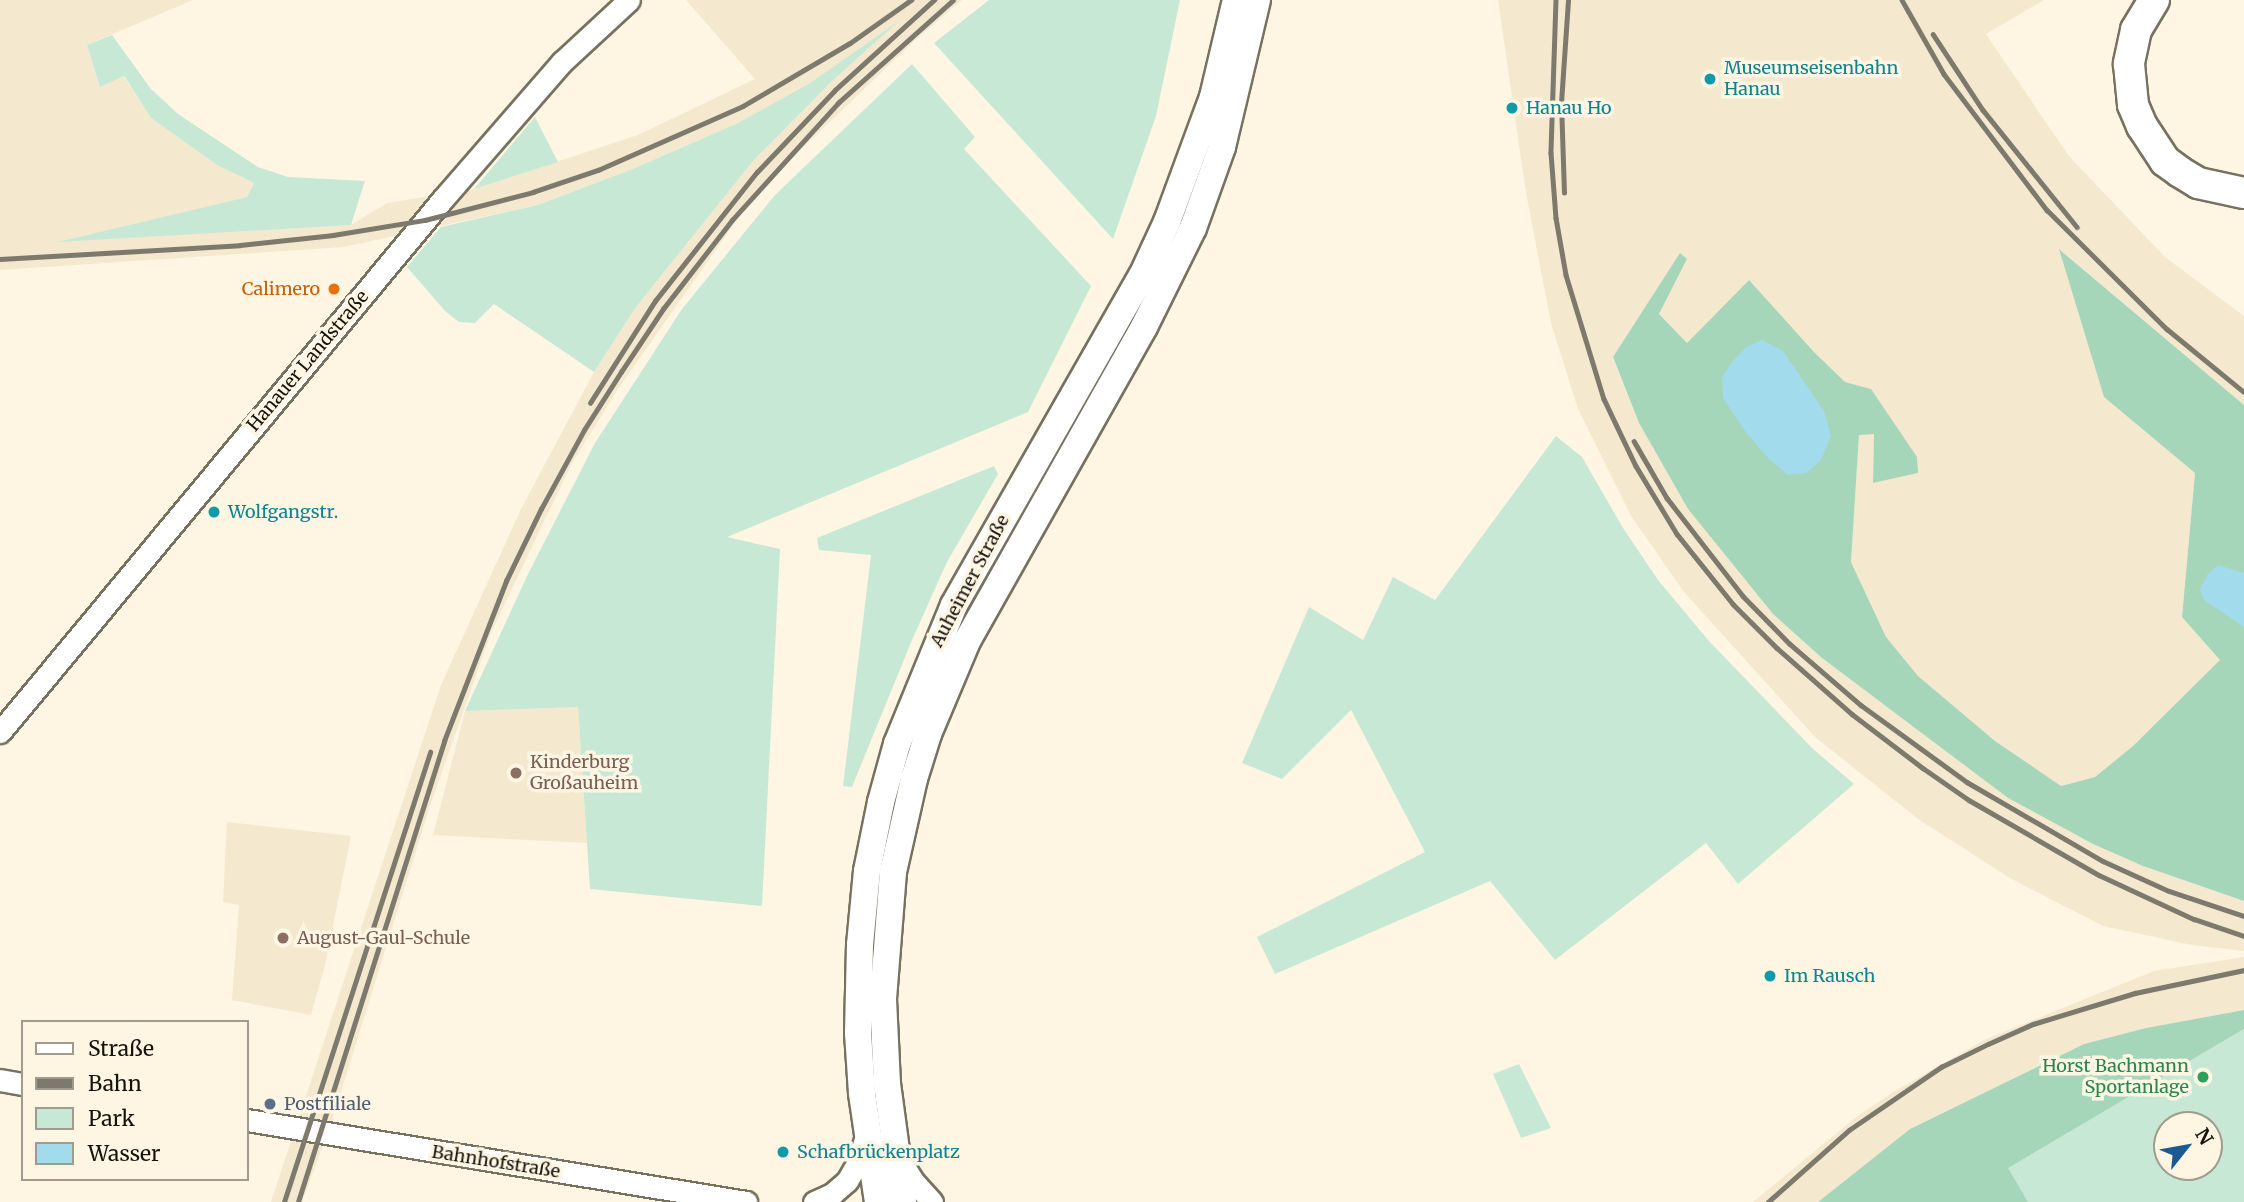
<!DOCTYPE html>
<html>
<head>
<meta charset="utf-8">
<style>
	body { margin:0 }
	#map { position:relative; width:2244px; height:1202px; overflow:hidden; background:#fef6e3; font-family:Merriweather,serif }
	div>[style] { position:absolute }
	.built>* { inset:0; background:#f4e9cf }
	.green>* { inset:0; background:#c7e8d4 }
	.forest>* { inset:0; background:#a5d6ba }
	.water>* { inset:0; background:#a1dbec }
	.roads { filter:drop-shadow(2px 0 #777160) drop-shadow(-2px 0 #777160) drop-shadow(0 2px #777160) drop-shadow(0 -2px #777160) }
	.minor>* { height:21px; margin:-10.5px; padding:0 10.5px; transform-origin:10.5px; border-radius:10.5px; background:#fff }
	.major>* { height:26px; margin:-13px; padding:0 13px; transform-origin:13px; border-radius:13px; background:#fff }
	.highway>* { height:30px; margin:-15px; padding:0 15px; transform-origin:15px; border-radius:15px; background:#fff }
	.rail>* { height:4.5px; margin:-2.25px; padding:0 2.25px; transform-origin:2.25px; border-radius:2.25px; background:#7e796d }
	.dots>* { width:19px; height:19px; translate:-50% -50%; box-sizing:border-box; border:4px solid #fef6e3; border-radius:50% }
	span { translate:-50% -50%; white-space:nowrap; text-align:center; line-height:1.15; -webkit-text-stroke:7px #fef6e3; paint-order:stroke }
	.culture-label { font-size:18px; color:#0d838f }
	.left { translate:0 -50%; text-align:left }
	.food-label { font-size:18px; color:#c56008 }
	.right { translate:-100% -50%; text-align:right }
	.street-label { font-size:18px; color:#15120c }
	.education-label { font-size:18px; color:#785e54 }
	.leisure-label { font-size:18px; color:#27864d }
	.service-label { font-size:18px; color:#4e5e75 }
	.legend { position:absolute; left:21px; top:1020px; width:228px; height:161px; box-sizing:border-box; background:#fef6e3; border:2px solid #a19b8d; margin:0; padding:9px 12px; list-style:none; font-size:21px; color:#15120c }
	.legend li { display:flex; align-items:center; gap:14px; height:35px }
	.legend b { width:35px; border:2px solid #a19b8d }
	.north { position:absolute; left:2153px; top:1111px; width:70px; height:70px; box-sizing:border-box; background:#fef6e3; border:2px solid #a19b8d; border-radius:50%; rotate:59deg; font-size:19px; font-weight:700; line-height:28px; text-align:center; color:#15120c }
	.north::after { content:''; display:block; margin:auto; width:24px; height:32px; background:#1a5a90; clip-path:polygon(50% 0,100% 100%,50% 72%,0 100%) }
</style>
</head>
<body>
<div id="map">
	<div class="built">
		<i style="clip-path:polygon(0 0,193px 0,87px 45px,100px 87px,123px 76px,151px 118px,217px 165px,254px 183px,247px 197px,64px 241px,351px 225px,387px 203px,474px 189px,638px 135px,755px 79px,686px 0,962px 0,913px 42px,783px 167px,741px 214px,618px 389px,571px 465px,491px 633px,430px 806px,331px 1124px,302px 1202px,271px 1202px,441px 685px,521px 509px,594px 372px,636px 307px,753px 161px,832px 81px,893px 25px,810px 83px,738px 123px,635px 168px,538px 205px,344px 247px,0 270px)"></i>
		<i style="clip-path:polygon(1498px 0,2044px 0,1986px 34px,2068px 155px,2165px 257px,2244px 316px,2244px 405px,2061px 250px,2104px 397px,2195px 473px,2182px 617px,2221px 660px,2133px 746px,2095px 777px,2060px 786px,1995px 741px,1918px 676px,1886px 637px,1851px 562px,1859px 434px,1874px 433px,1873px 483px,1918px 473px,1871px 389px,1845px 382px,1814px 352px,1749px 280px,1687px 343px,1659px 314px,1687px 259px,1613px 358px,1639px 423px,1688px 509px,1773px 614px,1822px 658px,2008px 798px,2093px 844px,2143px 866px,2244px 901px,2244px 951px,2192px 945px,2103px 926px,2008px 877px,1918px 819px,1815px 737px,1684px 592px,1631px 516px,1578px 409px,1551px 323px,1526px 193px)"></i>
		<i style="clip-path:polygon(578px 707px,587px 843px,433px 835px,465px 711px)"></i>
		<i style="clip-path:polygon(227px 822px,351px 836px,325px 965px,311px 1015px,232px 1000px,239px 905px,223px 902px)"></i>
		<i style="clip-path:polygon(2244px 957px,2244px 1010px,2146px 1028px,2084px 1044px,1910px 1129px,1818px 1202px,1753px 1202px,1855px 1118px,1893px 1092px,1984px 1040px,2154px 971px)"></i>
	</div>
	<div class="green">
		<i style="clip-path:polygon(989px 0,1180px 0,1156px 116px,1113px 239px,934px 43px)"></i>
		<i style="clip-path:polygon(900px 20px,832px 81px,753px 161px,636px 307px,594px 372px,494px 304px,475px 323px,459px 322px,445px 311px,407px 267px,441px 227px,538px 205px,635px 168px,738px 123px,810px 83px)"></i>
		<i style="clip-path:polygon(112px 35px,151px 89px,178px 114px,258px 167px,288px 177px,365px 181px,351px 225px,58px 242px,247px 197px,254px 183px,217px 165px,151px 118px,124px 76px,100px 87px,87px 45px)"></i>
		<i style="clip-path:polygon(912px 64px,975px 137px,964px 149px,1091px 286px,1028px 412px,727px 537px,780px 549px,762px 906px,590px 889px,578px 707px,465px 711px,527px 576px,595px 443px,682px 309px,775px 195px)"></i>
		<i style="clip-path:polygon(535px 117px,558px 162px,474px 189px)"></i>
		<i style="clip-path:polygon(1556px 436px,1582px 457px,1623px 528px,1658px 580px,1709px 641px,1813px 749px,1854px 784px,1738px 884px,1706px 843px,1555px 960px,1490px 881px,1275px 974px,1257px 937px,1425px 852px,1351px 710px,1282px 779px,1242px 763px,1309px 607px,1363px 640px,1393px 577px,1435px 600px)"></i>
		<i style="clip-path:polygon(994px 466px,998px 474px,947px 562px,912px 640px,852px 787px,843px 786px,871px 555px,819px 550px,817px 538px)"></i>
		<i style="clip-path:polygon(evenodd,2244px 1029px,2244px 1202px,2028px 1202px,2007px 1168px,2244px 1029px,2167px 1125px,2209px 1125px,2209px 1167px,2167px 1167px,2167px 1125px)"></i>
		<i style="clip-path:polygon(1519px 1064px,1551px 1128px,1521px 1138px,1493px 1074px)"></i>
	</div>
	<div class="forest">
		<i style="clip-path:polygon(2059px 249px,2244px 405px,2244px 901px,2143px 866px,2093px 844px,2008px 798px,1822px 658px,1773px 614px,1688px 509px,1639px 423px,1613px 357px,1680px 253px,1687px 259px,1659px 314px,1687px 343px,1749px 280px,1814px 352px,1845px 382px,1871px 389px,1917px 457px,1918px 473px,1873px 483px,1874px 434px,1859px 435px,1851px 562px,1886px 637px,1918px 676px,1995px 741px,2061px 786px,2095px 777px,2133px 746px,2220px 660px,2182px 617px,2195px 473px,2104px 397px)"></i>
		<i style="clip-path:polygon(2244px 1010px,2244px 1029px,2008px 1168px,2028px 1202px,1818px 1202px,1910px 1129px,2084px 1044px,2146px 1028px)"></i>
	</div>
	<div class="water">
		<i style="clip-path:polygon(1762px 340px,1783px 351px,1824px 411px,1831px 436px,1821px 460px,1807px 473px,1788px 475px,1770px 460px,1747px 434px,1723px 398px,1722px 377px,1732px 362px,1746px 347px)"></i>
		<i style="clip-path:polygon(2218px 565px,2244px 573px,2244px 627px,2204px 600px,2200px 590px,2207px 575px)"></i>
	</div>
	<div class="roads">
		<div class="minor">
			<i style="left:0;top:732px;width:692px;rotate:-50.28deg"></i>
			<i style="left:442px;top:200px;width:183px;rotate:-49deg"></i>
			<i style="left:562px;top:62px;width:91px;rotate:-42.8deg"></i>
			<i style="left:0;top:1080px;width:23px;rotate:10deg"></i>
			<i style="left:247px;top:1120px;width:506px;rotate:9.33deg"></i>
			<i style="left:900px;top:1160px;width:26px;rotate:58deg"></i>
			<i style="left:914px;top:1182px;width:27px;rotate:48deg"></i>
			<i style="left:814px;top:1202px;width:20px;rotate:-24deg"></i>
			<i style="left:832px;top:1194px;width:20px;rotate:-41deg"></i>
			<i style="left:847px;top:1181px;width:20px;rotate:-60deg"></i>
			<i style="left:857px;top:1164px;width:32px;rotate:-72deg"></i>
		</div>
		<div class="major">
			<i style="left:878px;top:1202px;width:110px;rotate:-98.4deg"></i>
			<i style="left:862px;top:1093px;width:60px;rotate:-93.8deg"></i>
			<i style="left:858px;top:1033px;width:88px;rotate:-88.7deg"></i>
			<i style="left:860px;top:945px;width:74px;rotate:-84.6deg"></i>
			<i style="left:867px;top:871px;width:70px;rotate:-78.5deg"></i>
			<i style="left:881px;top:802px;width:60px;rotate:-74.6deg"></i>
			<i style="left:897px;top:744px;width:150px;rotate:-67.7deg"></i>
			<i style="left:954px;top:605px;width:379px;rotate:-60.3deg"></i>
			<i style="left:1142px;top:276px;width:60px;rotate:-65.2deg"></i>
			<i style="left:1167px;top:222px;width:133px;rotate:-69.8deg"></i>
			<i style="left:1213px;top:97px;width:100px;rotate:-76.7deg"></i>
			<i style="left:903px;top:1202px;width:119px;rotate:-97.7deg"></i>
			<i style="left:887px;top:1084px;width:85px;rotate:-92.7deg"></i>
			<i style="left:883px;top:999px;width:127px;rotate:-85.5deg"></i>
			<i style="left:893px;top:872px;width:95px;rotate:-77.3deg"></i>
			<i style="left:914px;top:779px;width:47px;rotate:-72.7deg"></i>
			<i style="left:928px;top:734px;width:101px;rotate:-67.2deg"></i>
			<i style="left:967px;top:641px;width:360px;rotate:-60.6deg"></i>
			<i style="left:1144px;top:327px;width:110px;rotate:-63.7deg"></i>
			<i style="left:1193px;top:228px;width:86px;rotate:-70.3deg"></i>
			<i style="left:1222px;top:147px;width:151px;rotate:-76.6deg"></i>
		</div>
		<div class="highway">
			<i style="left:2154px;top:0;width:35px;rotate:121deg"></i>
			<i style="left:2136px;top:30px;width:35px;rotate:102deg"></i>
			<i style="left:2129px;top:64px;width:41px;rotate:84.4deg"></i>
			<i style="left:2133px;top:105px;width:23px;rotate:67deg"></i>
			<i style="left:2142px;top:126px;width:42px;rotate:56.7deg"></i>
			<i style="left:2165px;top:161px;width:19px;rotate:36deg"></i>
			<i style="left:2180px;top:172px;width:21px;rotate:31deg"></i>
			<i style="left:2198px;top:183px;width:47px;rotate:12.3deg"></i>
		</div>
	</div>
	<div class="rail">
		<i style="left:1556px;top:0;width:153px;rotate:91.9deg"></i>
		<i style="left:1551px;top:153px;width:65px;rotate:85.6deg"></i>
		<i style="left:1556px;top:218px;width:58px;rotate:80deg"></i>
		<i style="left:1566px;top:275px;width:130px;rotate:73deg"></i>
		<i style="left:1604px;top:399px;width:74px;rotate:64.5deg"></i>
		<i style="left:1636px;top:466px;width:79px;rotate:58.9deg"></i>
		<i style="left:1677px;top:534px;width:90px;rotate:51.3deg"></i>
		<i style="left:1733px;top:604px;width:62px;rotate:45deg"></i>
		<i style="left:1777px;top:648px;width:100px;rotate:41.3deg"></i>
		<i style="left:1852px;top:714px;width:89px;rotate:37.3deg"></i>
		<i style="left:1923px;top:768px;width:56px;rotate:34.8deg"></i>
		<i style="left:1969px;top:800px;width:150px;rotate:30deg"></i>
		<i style="left:2099px;top:875px;width:105px;rotate:24.9deg"></i>
		<i style="left:2194px;top:919px;width:53px;rotate:18.8deg"></i>
		<i style="left:1902px;top:0;width:85px;rotate:60.4deg"></i>
		<i style="left:1944px;top:74px;width:171px;rotate:52.9deg"></i>
		<i style="left:2047px;top:210px;width:169px;rotate:44.8deg"></i>
		<i style="left:2167px;top:329px;width:99px;rotate:39.3deg"></i>
		<i style="left:1933px;top:34px;width:91px;rotate:56.7deg"></i>
		<i style="left:1983px;top:110px;width:150px;rotate:51.2deg"></i>
		<i style="left:1564px;top:193px;width:90px;rotate:-91.9deg"></i>
		<i style="left:1561px;top:103px;width:103px;rotate:-86.1deg"></i>
		<i style="left:0;top:259px;width:240px;rotate:-3.3deg"></i>
		<i style="left:240px;top:245px;width:94px;rotate:-6.1deg"></i>
		<i style="left:333px;top:235px;width:93px;rotate:-9.3deg"></i>
		<i style="left:425px;top:220px;width:112px;rotate:-14.5deg"></i>
		<i style="left:533px;top:192px;width:69px;rotate:-18.7deg"></i>
		<i style="left:598px;top:170px;width:158px;rotate:-23.8deg"></i>
		<i style="left:743px;top:106px;width:124px;rotate:-30.5deg"></i>
		<i style="left:850px;top:43px;width:75px;rotate:-35.2deg"></i>
		<i style="left:590px;top:403px;width:121px;rotate:-57.5deg"></i>
		<i style="left:655px;top:301px;width:164px;rotate:-51.7deg"></i>
		<i style="left:757px;top:172px;width:113px;rotate:-46.4deg"></i>
		<i style="left:835px;top:90px;width:134px;rotate:-42.3deg"></i>
		<i style="left:1634px;top:441px;width:66px;rotate:59.9deg"></i>
		<i style="left:1667px;top:498px;width:124px;rotate:52.2deg"></i>
		<i style="left:1743px;top:596px;width:67px;rotate:45.6deg"></i>
		<i style="left:1790px;top:644px;width:94px;rotate:40.7deg"></i>
		<i style="left:1861px;top:705px;width:131px;rotate:36deg"></i>
		<i style="left:1967px;top:782px;width:157px;rotate:30.2deg"></i>
		<i style="left:2103px;top:861px;width:72px;rotate:24.4deg"></i>
		<i style="left:2169px;top:891px;width:79px;rotate:18.4deg"></i>
		<i style="left:284px;top:1202px;width:473px;rotate:-72deg"></i>
		<i style="left:298px;top:1202px;width:484px;rotate:-72.4deg"></i>
		<i style="left:444px;top:741px;width:172px;rotate:-68.8deg"></i>
		<i style="left:506px;top:581px;width:80px;rotate:-64.1deg"></i>
		<i style="left:541px;top:509px;width:90px;rotate:-61.4deg"></i>
		<i style="left:584px;top:430px;width:69px;rotate:-57.5deg"></i>
		<i style="left:621px;top:372px;width:76px;rotate:-56.3deg"></i>
		<i style="left:663px;top:309px;width:113px;rotate:-52.2deg"></i>
		<i style="left:732px;top:220px;width:158px;rotate:-47.8deg"></i>
		<i style="left:838px;top:103px;width:154px;rotate:-41.8deg"></i>
		<i style="left:1768px;top:1202px;width:108px;rotate:-41.6deg"></i>
		<i style="left:1849px;top:1130px;width:112px;rotate:-34.4deg"></i>
		<i style="left:1941px;top:1067px;width:52px;rotate:-26.1deg"></i>
		<i style="left:1988px;top:1044px;width:49px;rotate:-24deg"></i>
		<i style="left:2033px;top:1024px;width:107px;rotate:-16.9deg"></i>
		<i style="left:2135px;top:993px;width:111px;rotate:-11.9deg"></i>
	</div>
	<div class="dots">
		<i style="left:1710px;top:79px;background:#0f9aa8"></i>
		<i style="left:1512px;top:108px;background:#0f9aa8"></i>
		<i style="left:334px;top:289px;background:#e8710a"></i>
		<i style="left:214px;top:512px;background:#0f9aa8"></i>
		<i style="left:516px;top:773px;background:#8d6e63"></i>
		<i style="left:283px;top:938px;background:#8d6e63"></i>
		<i style="left:1770px;top:976px;background:#0f9aa8"></i>
		<i style="left:2203px;top:1077px;background:#2e9e5b"></i>
		<i style="left:270px;top:1104px;background:#5c6f8a"></i>
		<i style="left:783px;top:1152px;background:#0f9aa8"></i>
	</div>
	<div class="culture-label">
		<span class="left" style="left:1724px;top:79px">Museumseisenbahn<br>Hanau</span>
		<span class="left" style="left:1526px;top:108px">Hanau Ho</span>
		<span class="left" style="left:228px;top:512px">Wolfgangstr.</span>
		<span class="left" style="left:1784px;top:976px">Im Rausch</span>
		<span class="left" style="left:797px;top:1152px">Schafbrückenplatz</span>
	</div>
	<div class="food-label">
		<span class="right" style="left:320px;top:289px">Calimero</span>
	</div>
	<div class="street-label">
		<span style="left:308px;top:361px;rotate:-50deg">Hanauer Landstraße</span>
		<span style="left:970px;top:581px;rotate:-62deg">Auheimer Straße</span>
		<span style="left:496px;top:1162px;rotate:9deg">Bahnhofstraße</span>
	</div>
	<div class="education-label">
		<span class="left" style="left:530px;top:773px">Kinderburg<br>Großauheim</span>
		<span class="left" style="left:297px;top:938px">August-Gaul-Schule</span>
	</div>
	<div class="leisure-label">
		<span class="right" style="left:2189px;top:1077px">Horst Bachmann<br>Sportanlage</span>
	</div>
	<div class="service-label">
		<span class="left" style="left:284px;top:1104px">Postfiliale</span>
	</div>
	<ul class="legend">
	<li><b style="height:9px;background:#fff"></b>Straße</li>
	<li><b style="height:9px;background:#7e796d"></b>Bahn</li>
	<li><b style="height:19px;background:#c7e8d4"></b>Park</li>
	<li><b style="height:19px;background:#a1dbec"></b>Wasser</li>
	</ul>
	<div class="north">N</div>
</div>
</body>
</html>
